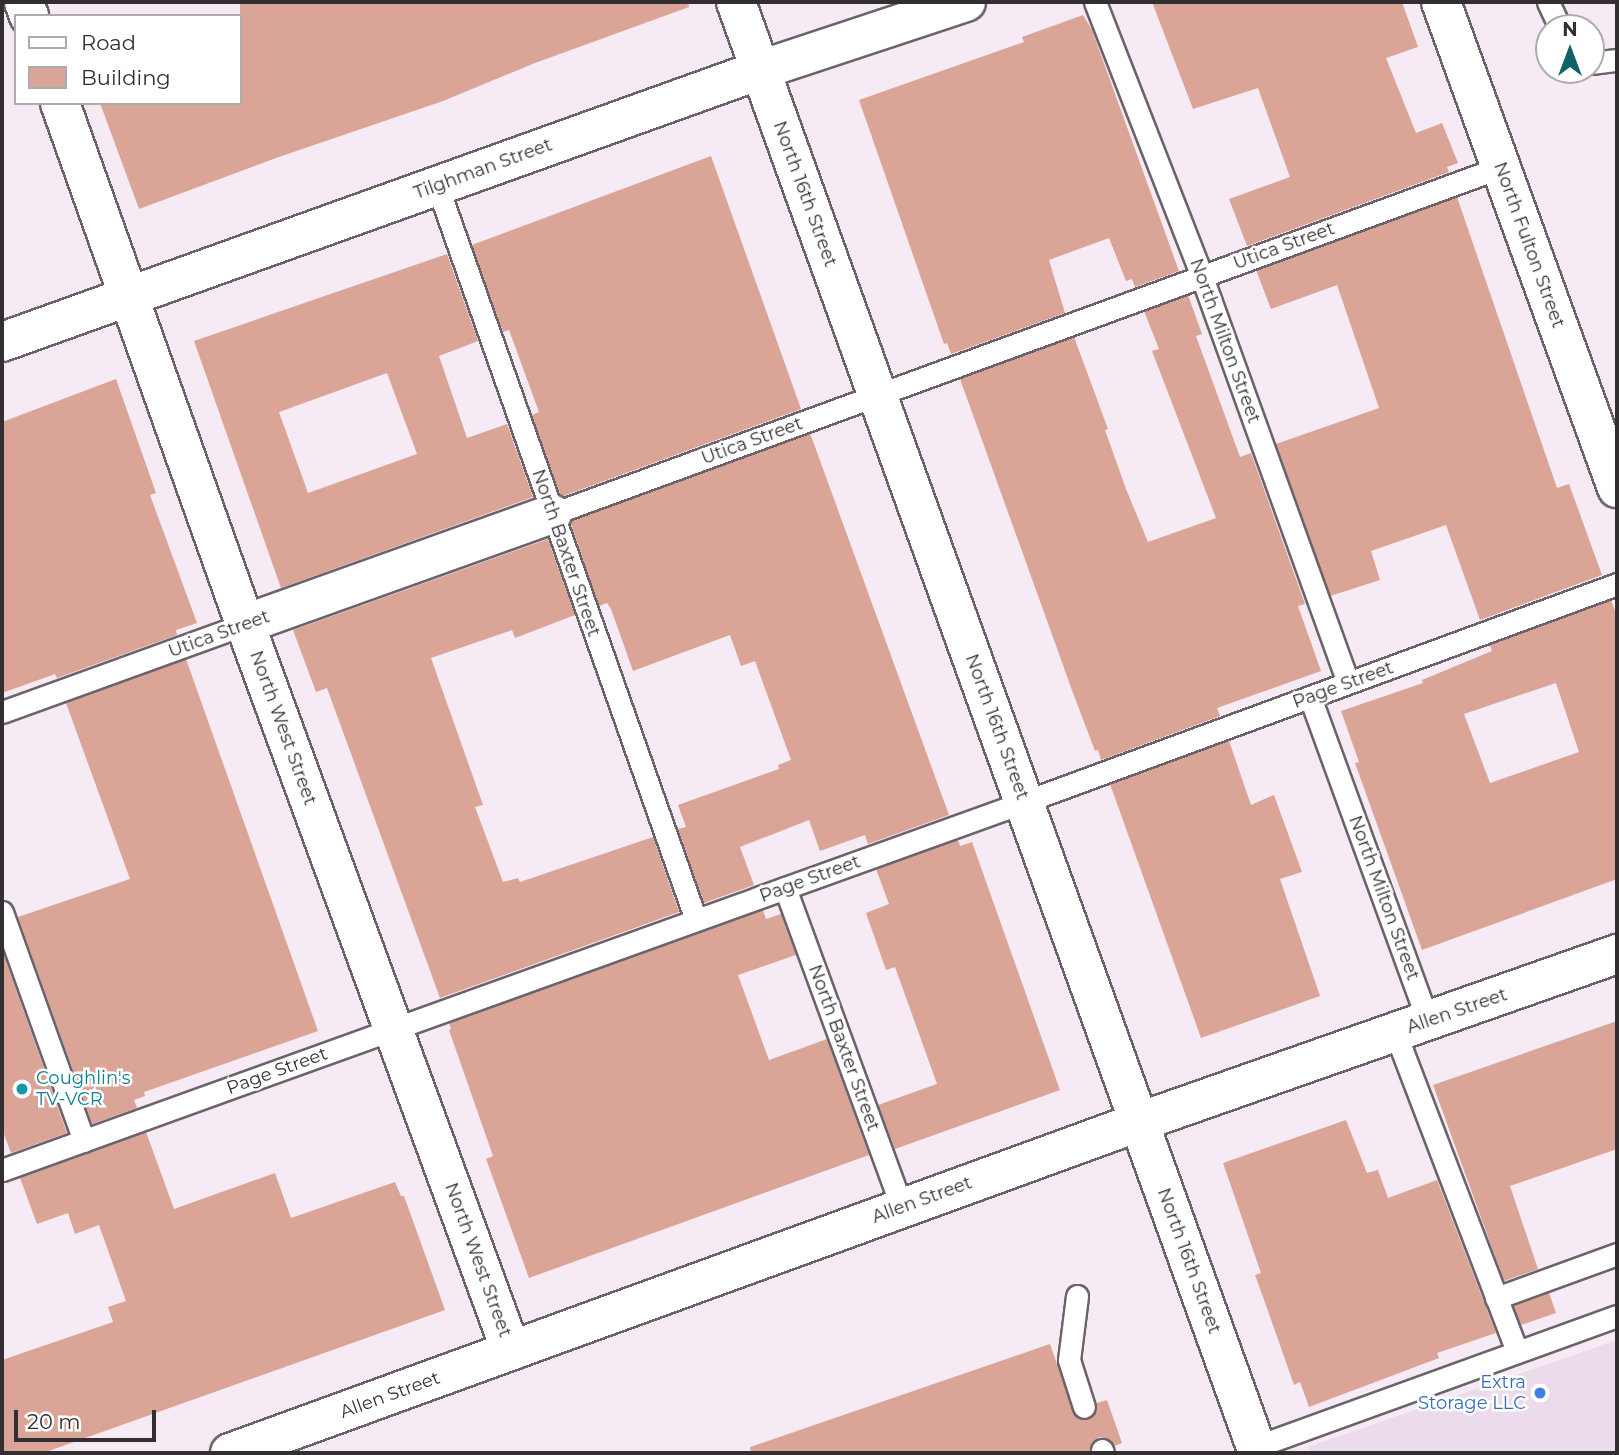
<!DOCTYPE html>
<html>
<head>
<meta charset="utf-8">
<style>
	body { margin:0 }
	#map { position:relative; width:1619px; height:1455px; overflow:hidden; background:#f6ebf5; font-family:Montserrat,sans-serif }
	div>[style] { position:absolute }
	.built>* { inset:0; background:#ecdbea }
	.building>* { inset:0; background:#daa497 }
	.roads { filter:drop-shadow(2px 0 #6b626a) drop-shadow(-2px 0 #6b626a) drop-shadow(0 2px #6b626a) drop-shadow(0 -2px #6b626a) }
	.lane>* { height:21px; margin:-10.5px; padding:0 10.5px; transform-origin:10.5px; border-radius:10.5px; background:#fff }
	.street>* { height:38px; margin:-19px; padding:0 19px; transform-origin:19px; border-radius:19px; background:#fff }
	.secondary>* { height:38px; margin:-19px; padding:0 19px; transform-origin:19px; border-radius:19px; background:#fff }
	.primary>* { height:38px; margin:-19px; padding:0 19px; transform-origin:19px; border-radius:19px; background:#fff }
	.dots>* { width:19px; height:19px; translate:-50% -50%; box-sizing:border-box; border:4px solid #fff; border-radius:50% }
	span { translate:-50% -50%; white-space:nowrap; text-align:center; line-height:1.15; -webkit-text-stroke:5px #fff; paint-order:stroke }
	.street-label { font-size:18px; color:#322e31 }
	.culture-label { font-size:18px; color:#0d838f }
	.left { translate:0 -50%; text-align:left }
	.shop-label { font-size:18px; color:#366cbe }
	.right { translate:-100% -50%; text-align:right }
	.frame { position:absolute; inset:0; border:4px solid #322e31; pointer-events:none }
	.legend { position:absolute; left:14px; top:14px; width:228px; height:91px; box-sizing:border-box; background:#fff; border:2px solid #adabad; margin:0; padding:9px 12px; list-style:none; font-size:21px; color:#322e31 }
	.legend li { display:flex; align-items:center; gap:14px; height:35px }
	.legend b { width:35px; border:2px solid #adabad }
	.north { position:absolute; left:1535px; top:14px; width:70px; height:70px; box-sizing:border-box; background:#fff; border:2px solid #adabad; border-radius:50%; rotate:0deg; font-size:19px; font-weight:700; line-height:28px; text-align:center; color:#322e31 }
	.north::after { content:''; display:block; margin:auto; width:24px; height:32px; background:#106264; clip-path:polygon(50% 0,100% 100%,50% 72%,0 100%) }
	.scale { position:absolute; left:14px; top:1410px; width:142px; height:32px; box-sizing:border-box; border:4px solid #322e31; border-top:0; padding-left:9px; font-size:21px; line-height:24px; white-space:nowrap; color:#322e31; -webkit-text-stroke:5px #fff; paint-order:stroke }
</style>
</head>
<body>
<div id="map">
	<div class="built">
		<i style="clip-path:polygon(1617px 1340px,1617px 1453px,1310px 1453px,1308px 1447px)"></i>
	</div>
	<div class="building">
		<i style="clip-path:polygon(240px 2px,688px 2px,689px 7px,535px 63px,443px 101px,276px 158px,139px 209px,100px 103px,240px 103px)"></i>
		<i style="clip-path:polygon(1152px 2px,1402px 2px,1418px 47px,1386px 58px,1416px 133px,1442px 123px,1458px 163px,1447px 167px,1449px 172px,1247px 246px,1229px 199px,1290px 177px,1258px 88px,1193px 109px)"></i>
		<i style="clip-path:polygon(1083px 15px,1092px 30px,1179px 271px,1135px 287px,1132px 279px,1126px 281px,1109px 238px,1049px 260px,1065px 313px,951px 354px,947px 343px,944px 344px,859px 100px,1024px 42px,1022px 37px)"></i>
		<i style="clip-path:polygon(711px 156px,801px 409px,563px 496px,560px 494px,532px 415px,539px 412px,509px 330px,503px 332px,472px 245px)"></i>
		<i style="clip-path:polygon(1457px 197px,1557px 488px,1569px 484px,1602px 575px,1480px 620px,1446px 525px,1371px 551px,1380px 580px,1330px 596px,1276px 444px,1379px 408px,1337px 285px,1271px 309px,1256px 270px)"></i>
		<i style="clip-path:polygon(evenodd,447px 254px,478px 341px,439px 356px,467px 438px,507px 424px,533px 497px,281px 588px,194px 341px,447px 254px,387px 373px,417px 454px,308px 493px,279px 412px,387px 373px)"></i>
		<i style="clip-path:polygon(1188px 295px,1202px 334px,1196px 336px,1240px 457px,1251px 453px,1305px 604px,1298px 606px,1321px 671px,1217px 708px,1220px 716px,1101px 760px,1098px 750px,1095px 751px,1073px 693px,960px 379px,1074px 337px,1108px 429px,1105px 430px,1126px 489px,1148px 542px,1216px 518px,1152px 351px,1159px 349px,1144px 311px)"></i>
		<i style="clip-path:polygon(116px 379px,156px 493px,150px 495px,197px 623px,176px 630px,177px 635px,57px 678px,55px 674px,2px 693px,2px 422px)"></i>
		<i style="clip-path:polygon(810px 433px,949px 815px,868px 844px,865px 835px,820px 851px,809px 820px,740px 847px,754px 885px,704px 903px,678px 829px,686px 827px,678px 805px,779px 769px,778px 765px,791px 760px,755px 661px,741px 666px,730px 635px,633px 671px,611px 609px,607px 603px,599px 606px,571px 524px,572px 521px)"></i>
		<i style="clip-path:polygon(548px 539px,575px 615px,515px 638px,512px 630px,431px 658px,483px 805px,475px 807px,503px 882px,518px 878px,520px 882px,653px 837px,679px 912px,440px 998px,327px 688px,316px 692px,293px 630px)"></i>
		<i style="clip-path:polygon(evenodd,1611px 600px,1617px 616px,1617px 879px,1422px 950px,1355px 763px,1359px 762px,1341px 711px,1423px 683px,1422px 680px,1492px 651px,1490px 645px,1611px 600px,1556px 683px,1579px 752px,1490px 783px,1464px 714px,1556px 683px)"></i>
		<i style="clip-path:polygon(186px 659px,318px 1031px,144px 1092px,145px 1096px,134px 1100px,137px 1108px,92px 1124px,18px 917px,130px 879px,66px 703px)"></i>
		<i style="clip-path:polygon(1229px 741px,1251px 805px,1274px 795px,1302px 872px,1280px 879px,1320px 996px,1201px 1038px,1110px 784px)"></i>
		<i style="clip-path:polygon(958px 840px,960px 846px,972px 842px,1060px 1090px,895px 1149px,878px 1105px,937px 1084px,895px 967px,886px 970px,866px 913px,889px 904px,876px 869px)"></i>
		<i style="clip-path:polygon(763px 910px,766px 919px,781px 914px,796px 955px,738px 975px,769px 1060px,827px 1039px,869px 1155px,529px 1278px,486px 1159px,493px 1156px,449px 1030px,451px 1029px,449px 1023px)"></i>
		<i style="clip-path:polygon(2px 950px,67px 1133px,11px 1153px,2px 1129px)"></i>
		<i style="clip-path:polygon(1617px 1021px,1617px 1149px,1510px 1186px,1538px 1269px,1504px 1281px,1433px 1085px)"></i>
		<i style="clip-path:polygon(1346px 1120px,1367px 1173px,1378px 1170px,1388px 1198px,1437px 1180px,1496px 1333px,1437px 1353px,1439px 1358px,1309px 1407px,1300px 1382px,1294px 1385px,1268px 1311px,1255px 1275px,1261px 1273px,1223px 1163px)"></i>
		<i style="clip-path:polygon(146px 1132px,174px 1209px,275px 1173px,291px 1218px,395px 1182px,401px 1196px,404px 1196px,445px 1310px,43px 1453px,2px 1453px,2px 1360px,113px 1322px,108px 1307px,126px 1301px,99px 1225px,75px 1234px,68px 1213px,37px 1224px,20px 1178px)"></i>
		<i style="clip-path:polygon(1549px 1293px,1556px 1313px,1521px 1325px,1513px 1306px)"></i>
		<i style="clip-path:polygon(1050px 1344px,1075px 1416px,1089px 1419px,1097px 1410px,1097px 1403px,1107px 1400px,1122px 1443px,1114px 1446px,1110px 1440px,1099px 1437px,1092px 1442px,1089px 1453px,751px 1453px,750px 1447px)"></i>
	</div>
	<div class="roads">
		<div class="lane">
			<i style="left:1095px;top:2px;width:295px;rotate:68.7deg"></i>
			<i style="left:1202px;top:277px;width:431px;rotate:70.2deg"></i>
			<i style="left:1548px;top:2px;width:29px;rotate:65deg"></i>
			<i style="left:1591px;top:63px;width:26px;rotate:-7deg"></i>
			<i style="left:437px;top:185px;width:779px;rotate:70.59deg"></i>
			<i style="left:552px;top:514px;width:1010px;rotate:-20.08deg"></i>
			<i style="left:1310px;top:697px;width:345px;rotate:70deg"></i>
			<i style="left:2px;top:712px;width:258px;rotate:-19.9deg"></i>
			<i style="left:785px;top:888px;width:340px;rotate:69.9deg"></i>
			<i style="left:2px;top:912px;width:243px;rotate:70.3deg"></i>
			<i style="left:1395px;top:1032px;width:342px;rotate:69.1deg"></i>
			<i style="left:2px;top:1170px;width:1086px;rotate:-19.8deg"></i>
			<i style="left:1024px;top:802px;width:632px;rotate:-20.18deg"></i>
			<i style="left:1077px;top:1296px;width:64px;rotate:97.1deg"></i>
			<i style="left:1069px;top:1360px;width:49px;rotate:72.3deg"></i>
			<i style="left:1496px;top:1298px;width:129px;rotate:-20deg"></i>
			<i style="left:1255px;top:1447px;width:385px;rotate:-19.9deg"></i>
			<i style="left:1102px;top:1450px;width:3px;rotate:72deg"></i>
		</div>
		<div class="street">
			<i style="left:24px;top:2px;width:15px;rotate:70deg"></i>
			<i style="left:736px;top:2px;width:1542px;rotate:70.21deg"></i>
			<i style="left:1441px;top:2px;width:517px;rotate:70.09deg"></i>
			<i style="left:60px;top:103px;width:553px;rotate:70.45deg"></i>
			<i style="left:245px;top:624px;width:774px;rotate:69.9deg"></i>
			<i style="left:245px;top:624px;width:326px;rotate:-19.7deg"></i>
		</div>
		<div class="secondary">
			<i style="left:230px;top:1453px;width:967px;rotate:-20.01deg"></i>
			<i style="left:1139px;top:1122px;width:507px;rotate:-19.36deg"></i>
		</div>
		<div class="primary">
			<i style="left:2px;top:342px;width:805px;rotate:-19.74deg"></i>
			<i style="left:760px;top:70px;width:217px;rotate:-18.3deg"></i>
		</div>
	</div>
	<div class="dots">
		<i style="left:22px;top:1089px;background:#0f9aa8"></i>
		<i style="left:1540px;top:1393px;background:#3f7fe0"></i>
	</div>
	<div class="street-label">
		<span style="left:483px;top:169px;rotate:-20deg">Tilghman Street</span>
		<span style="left:805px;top:194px;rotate:70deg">North 16th Street</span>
		<span style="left:1529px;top:245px;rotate:70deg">North Fulton Street</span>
		<span style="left:1284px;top:246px;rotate:-20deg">Utica Street</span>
		<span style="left:1225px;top:341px;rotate:70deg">North Milton Street</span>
		<span style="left:752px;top:441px;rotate:-20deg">Utica Street</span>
		<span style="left:566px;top:553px;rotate:71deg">North Baxter Street</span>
		<span style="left:219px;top:634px;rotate:-20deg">Utica Street</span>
		<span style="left:1343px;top:685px;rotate:-20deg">Page Street</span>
		<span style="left:997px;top:727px;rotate:70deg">North 16th Street</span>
		<span style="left:283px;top:728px;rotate:70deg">North West Street</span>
		<span style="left:810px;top:879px;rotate:-20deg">Page Street</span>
		<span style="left:1384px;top:898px;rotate:70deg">North Milton Street</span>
		<span style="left:1457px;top:1011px;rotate:-19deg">Allen Street</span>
		<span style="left:844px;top:1048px;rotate:70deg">North Baxter Street</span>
		<span style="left:277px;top:1071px;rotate:-20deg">Page Street</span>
		<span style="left:922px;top:1200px;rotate:-20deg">Allen Street</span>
		<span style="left:478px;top:1260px;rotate:70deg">North West Street</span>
		<span style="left:1189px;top:1261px;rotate:70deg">North 16th Street</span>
		<span style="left:390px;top:1395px;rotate:-20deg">Allen Street</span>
	</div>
	<div class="culture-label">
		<span class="left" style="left:36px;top:1089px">Coughlin's<br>TV-VCR</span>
	</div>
	<div class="shop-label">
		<span class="right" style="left:1526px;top:1393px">Extra<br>Storage LLC</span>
	</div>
	<div class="frame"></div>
	<ul class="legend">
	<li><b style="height:9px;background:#fff"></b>Road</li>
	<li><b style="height:19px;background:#daa497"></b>Building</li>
	</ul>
	<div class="north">N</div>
	<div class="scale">20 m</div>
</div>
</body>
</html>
